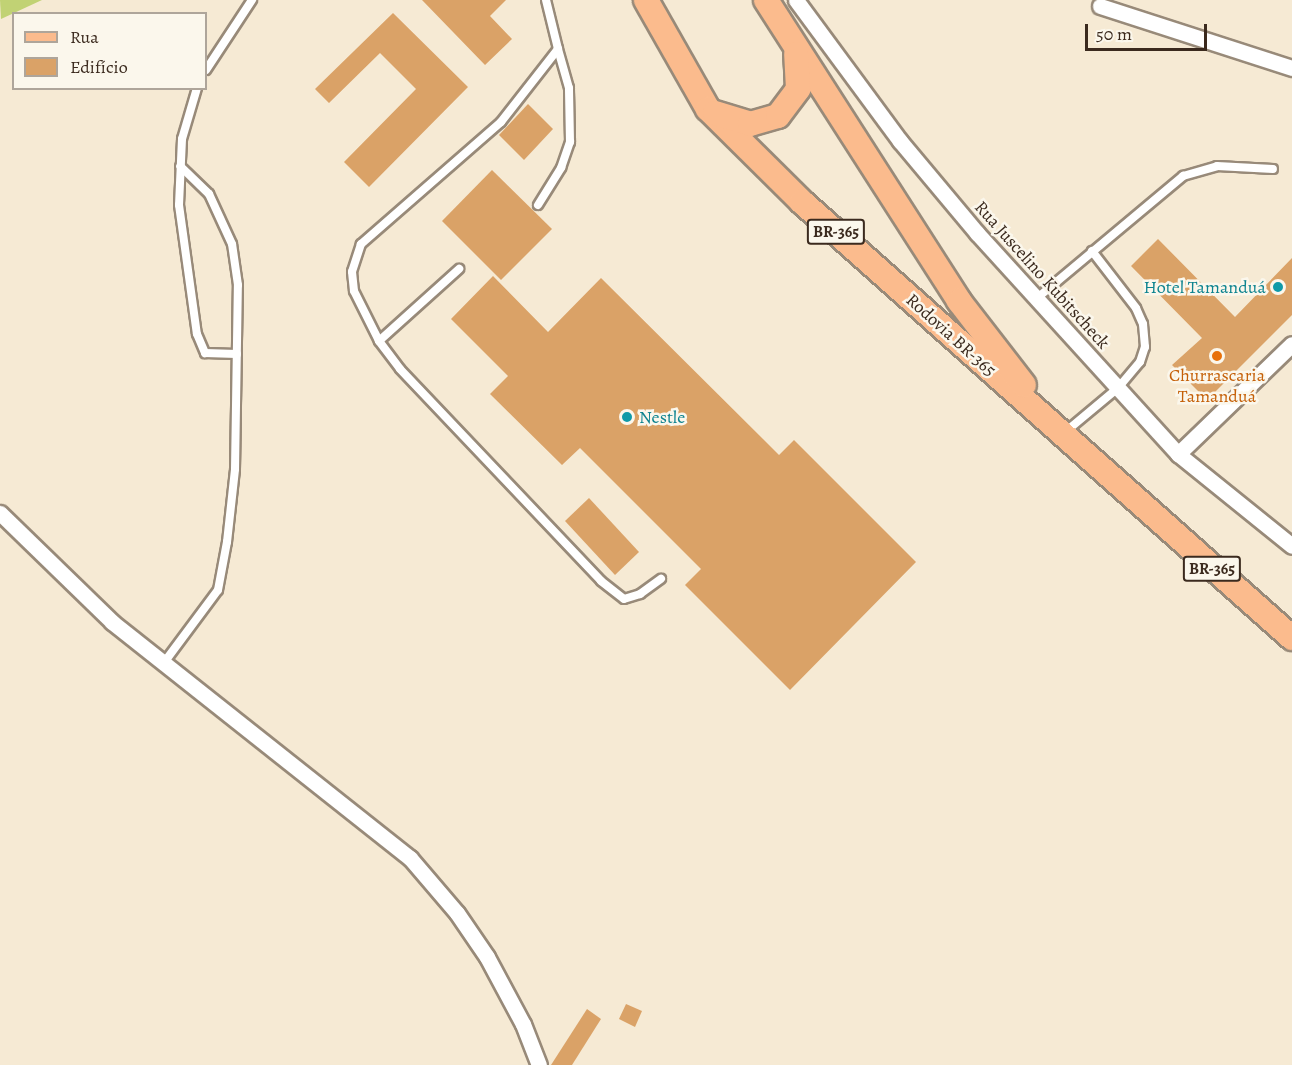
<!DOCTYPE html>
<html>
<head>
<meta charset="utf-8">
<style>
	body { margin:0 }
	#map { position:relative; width:1292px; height:1065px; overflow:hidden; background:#f6ead4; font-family:Alegreya,serif }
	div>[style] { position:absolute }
	.green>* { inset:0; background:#c1d274 }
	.building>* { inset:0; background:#daa267 }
	.roads { filter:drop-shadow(2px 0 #988a79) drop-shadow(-2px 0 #988a79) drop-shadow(0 2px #988a79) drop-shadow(0 -2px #988a79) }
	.service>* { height:8px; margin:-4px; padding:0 4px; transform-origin:4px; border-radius:4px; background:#fff }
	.minor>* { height:15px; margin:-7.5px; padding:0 7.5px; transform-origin:7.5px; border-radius:7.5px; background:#fff }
	.primary>* { height:24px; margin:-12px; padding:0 12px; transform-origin:12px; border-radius:12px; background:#fbbb8d }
	.dots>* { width:16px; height:16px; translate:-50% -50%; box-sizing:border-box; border:3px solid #fbf7ec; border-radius:50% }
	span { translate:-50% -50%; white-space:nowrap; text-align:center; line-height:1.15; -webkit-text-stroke:5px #fbf7ec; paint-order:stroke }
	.shield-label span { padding:2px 4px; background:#fbf7ec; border:2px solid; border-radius:4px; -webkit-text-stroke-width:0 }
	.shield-label { font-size:16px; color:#3b2a1e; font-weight:700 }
	.street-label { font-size:18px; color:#3b2a1e }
	.culture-label { font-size:18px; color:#0d838f }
	.right { translate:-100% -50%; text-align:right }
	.left { translate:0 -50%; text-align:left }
	.food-label { font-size:18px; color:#c56008 }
	.legend { position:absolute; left:12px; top:12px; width:195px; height:78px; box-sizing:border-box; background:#fbf7ec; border:2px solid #aea59a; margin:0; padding:8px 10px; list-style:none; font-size:18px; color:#3b2a1e }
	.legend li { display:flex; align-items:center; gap:12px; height:30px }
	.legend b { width:30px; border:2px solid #aea59a }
	.scale { position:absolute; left:1085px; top:24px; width:122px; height:27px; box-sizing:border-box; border:3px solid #3b2a1e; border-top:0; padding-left:8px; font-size:18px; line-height:21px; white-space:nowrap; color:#3b2a1e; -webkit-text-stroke:4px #fbf7ec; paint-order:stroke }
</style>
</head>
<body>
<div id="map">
	<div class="green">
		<i style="clip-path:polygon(0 0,42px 0,1px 19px)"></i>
	</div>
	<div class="building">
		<i style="clip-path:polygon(422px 0,506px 0,490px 16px,512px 39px,485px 65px)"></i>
		<i style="clip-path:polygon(393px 13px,468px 87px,369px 187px,344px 162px,416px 89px,380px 53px,329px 103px,315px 89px)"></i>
		<i style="clip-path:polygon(528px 104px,553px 129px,524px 160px,499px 135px)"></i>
		<i style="clip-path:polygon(492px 170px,552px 229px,501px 280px,442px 221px)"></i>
		<i style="clip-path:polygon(1158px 239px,1235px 317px,1292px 258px,1292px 315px,1207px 400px,1172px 365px,1202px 338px,1131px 266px)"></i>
		<i style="clip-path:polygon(493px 276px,548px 332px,601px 278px,779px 455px,794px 440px,916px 562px,790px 690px,685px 585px,701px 569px,580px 448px,562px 465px,490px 394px,508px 376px,451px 319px)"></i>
		<i style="clip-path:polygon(589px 498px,639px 552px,615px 575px,565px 521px)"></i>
		<i style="clip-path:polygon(626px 1004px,642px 1011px,635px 1027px,619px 1019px)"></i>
		<i style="clip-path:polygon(587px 1009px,601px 1019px,572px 1065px,551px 1065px)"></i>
	</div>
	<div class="roads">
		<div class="service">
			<i style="left:546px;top:0;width:50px;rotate:76.2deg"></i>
			<i style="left:558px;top:49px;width:93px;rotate:128deg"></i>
			<i style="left:501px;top:122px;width:186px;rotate:138.9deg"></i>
			<i style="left:361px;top:244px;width:29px;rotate:108deg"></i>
			<i style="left:352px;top:272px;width:19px;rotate:84deg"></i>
			<i style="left:354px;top:291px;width:56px;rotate:63.4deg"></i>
			<i style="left:379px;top:341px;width:35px;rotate:53deg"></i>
			<i style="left:400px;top:369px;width:292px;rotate:46.5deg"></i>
			<i style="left:601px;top:581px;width:29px;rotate:38deg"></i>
			<i style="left:624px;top:599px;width:17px;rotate:-17deg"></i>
			<i style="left:640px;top:594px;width:26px;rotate:-36deg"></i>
			<i style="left:206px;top:70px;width:84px;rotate:-56.7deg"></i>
			<i style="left:197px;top:88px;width:53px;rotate:106.4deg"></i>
			<i style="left:182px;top:139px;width:66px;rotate:92.6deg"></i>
			<i style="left:179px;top:205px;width:130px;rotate:82.1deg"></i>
			<i style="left:197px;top:334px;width:21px;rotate:67deg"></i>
			<i style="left:205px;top:353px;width:32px;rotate:2deg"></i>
			<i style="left:538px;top:205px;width:44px;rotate:-58.1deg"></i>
			<i style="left:561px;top:168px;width:28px;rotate:-71deg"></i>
			<i style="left:570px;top:142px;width:54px;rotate:-91.1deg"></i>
			<i style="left:569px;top:88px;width:41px;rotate:-105.8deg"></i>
			<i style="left:1036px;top:299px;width:192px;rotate:-39.9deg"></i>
			<i style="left:1183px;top:176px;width:35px;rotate:-16deg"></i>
			<i style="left:1217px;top:166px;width:56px;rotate:3.1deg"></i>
			<i style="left:379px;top:341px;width:108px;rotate:-42deg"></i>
			<i style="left:1064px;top:433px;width:70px;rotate:-39.8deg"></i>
			<i style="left:1118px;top:388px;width:34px;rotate:-50deg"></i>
			<i style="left:1140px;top:362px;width:16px;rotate:-72deg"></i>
			<i style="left:1145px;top:347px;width:23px;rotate:-95deg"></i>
			<i style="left:1143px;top:324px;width:17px;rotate:-114deg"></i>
			<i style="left:1136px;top:308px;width:72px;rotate:-127.7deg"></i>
			<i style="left:163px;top:664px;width:92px;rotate:-53.4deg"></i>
			<i style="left:218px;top:590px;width:49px;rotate:-79.4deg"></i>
			<i style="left:227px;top:542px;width:73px;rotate:-83.7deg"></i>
			<i style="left:235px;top:469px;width:184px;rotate:-89.1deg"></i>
			<i style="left:238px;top:285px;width:41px;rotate:-98.3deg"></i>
			<i style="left:232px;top:244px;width:55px;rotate:-114.7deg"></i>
			<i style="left:209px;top:194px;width:40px;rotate:-136deg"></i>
		</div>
		<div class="minor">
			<i style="left:796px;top:0;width:175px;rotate:53.6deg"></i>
			<i style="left:900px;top:141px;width:120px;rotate:50.1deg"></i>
			<i style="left:977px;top:233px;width:299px;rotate:47.7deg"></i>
			<i style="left:1178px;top:454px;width:146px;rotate:38.9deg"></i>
			<i style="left:1100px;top:6px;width:202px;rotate:17.9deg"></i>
			<i style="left:1178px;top:454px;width:158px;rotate:-44deg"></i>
			<i style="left:0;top:513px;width:156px;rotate:44.2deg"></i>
			<i style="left:112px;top:622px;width:380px;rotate:38.4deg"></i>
			<i style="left:410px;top:858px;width:72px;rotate:49.5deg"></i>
			<i style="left:457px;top:913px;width:53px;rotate:55.7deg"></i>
			<i style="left:487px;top:957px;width:76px;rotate:61.8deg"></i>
			<i style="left:523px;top:1024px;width:44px;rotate:68.7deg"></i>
		</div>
		<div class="primary">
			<i style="left:646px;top:0;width:125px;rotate:60.4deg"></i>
			<i style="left:708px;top:109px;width:132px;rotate:44.7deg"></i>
			<i style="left:802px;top:202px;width:656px;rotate:41.66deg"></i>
			<i style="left:766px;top:0;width:358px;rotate:57.3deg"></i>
			<i style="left:959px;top:301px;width:106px;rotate:52.3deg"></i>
			<i style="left:715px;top:113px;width:37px;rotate:17deg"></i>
			<i style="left:750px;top:124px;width:29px;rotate:-16deg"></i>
			<i style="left:778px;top:116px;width:34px;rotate:-53deg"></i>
			<i style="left:798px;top:89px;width:35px;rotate:-93deg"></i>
		</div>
	</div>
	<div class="dots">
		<i style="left:1278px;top:287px;background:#0f9aa8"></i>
		<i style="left:1217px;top:356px;background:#e8710a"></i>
		<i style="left:627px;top:417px;background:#0f9aa8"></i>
	</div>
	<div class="shield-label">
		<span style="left:836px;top:232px">BR-365</span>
		<span style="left:1212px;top:569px">BR-365</span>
	</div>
	<div class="street-label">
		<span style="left:1042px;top:275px;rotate:48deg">Rua Juscelino Kubitscheck</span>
		<span style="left:951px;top:335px;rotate:42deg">Rodovia BR-365</span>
	</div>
	<div class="culture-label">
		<span class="right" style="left:1266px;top:287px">Hotel Tamanduá</span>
		<span class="left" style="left:639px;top:417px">Nestle</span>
	</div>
	<div class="food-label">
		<span style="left:1217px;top:386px">Churrascaria<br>Tamanduá</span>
	</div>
	<ul class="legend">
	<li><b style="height:8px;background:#fbbb8d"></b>Rua</li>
	<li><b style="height:16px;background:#daa267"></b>Edifício</li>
	</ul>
	<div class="scale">50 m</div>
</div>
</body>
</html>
